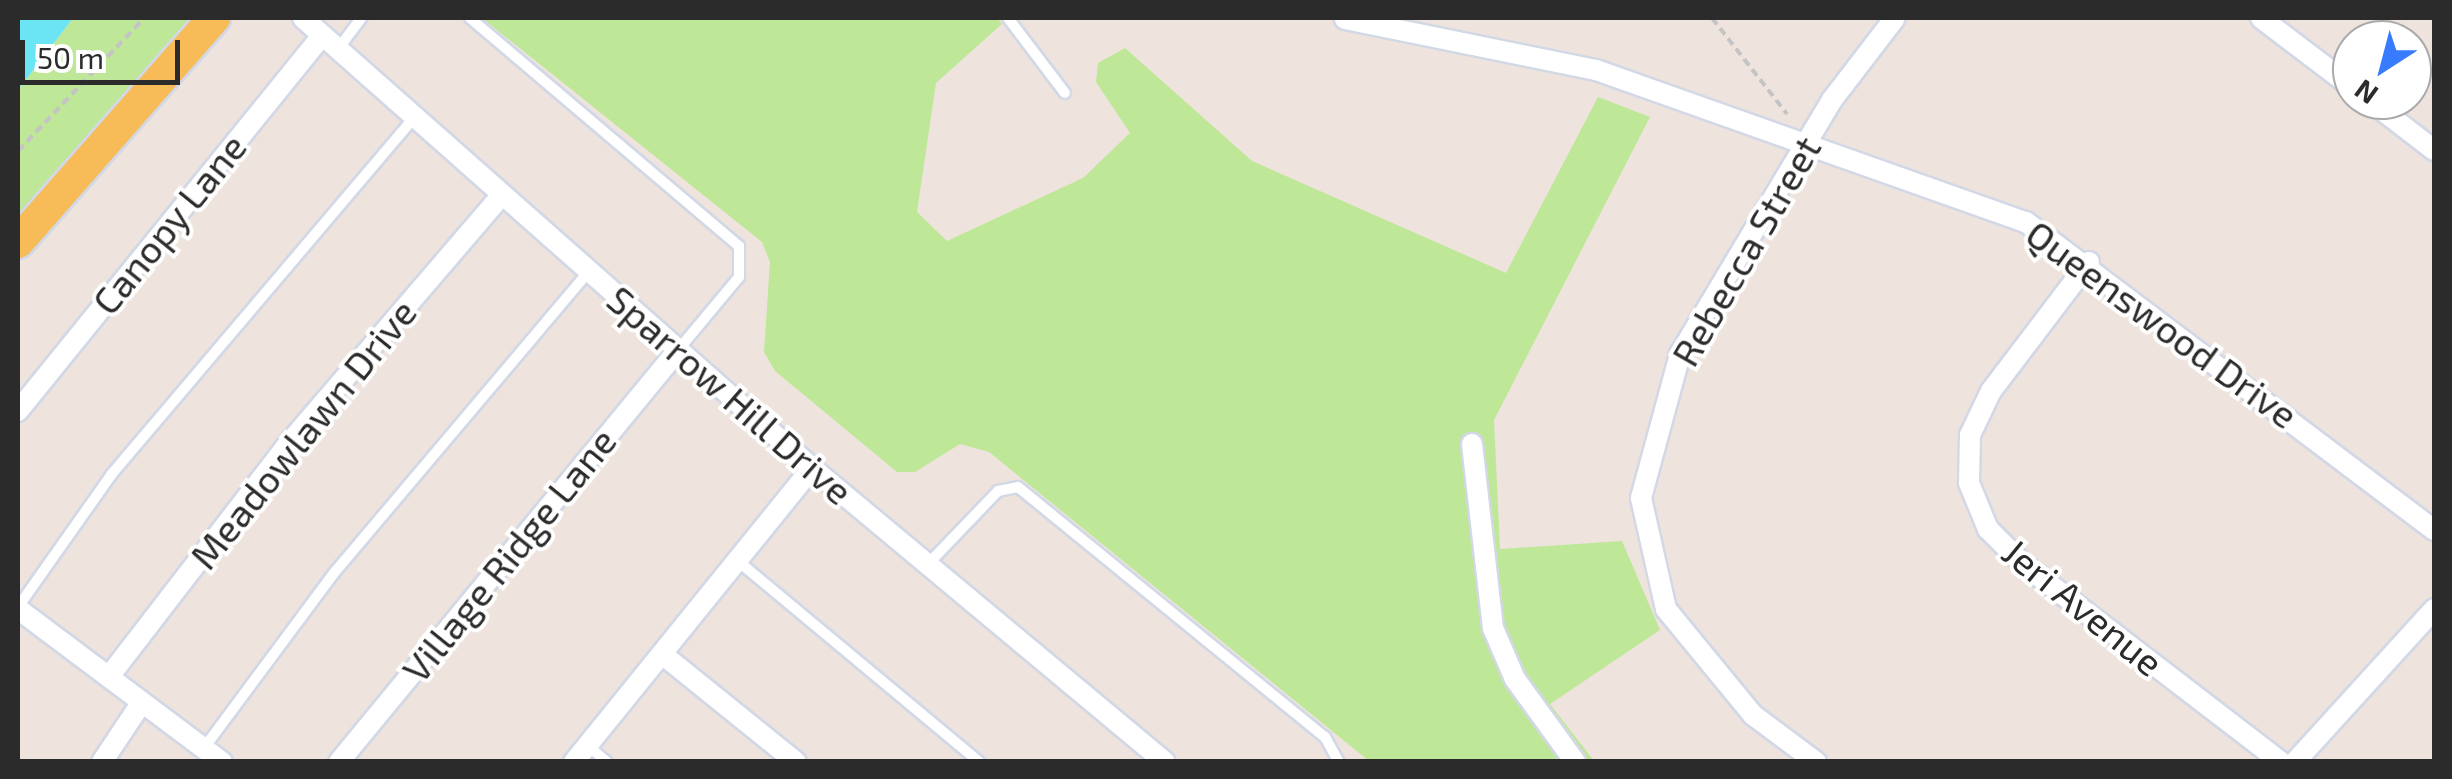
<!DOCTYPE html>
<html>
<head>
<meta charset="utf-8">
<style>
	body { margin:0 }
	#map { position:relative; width:2452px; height:779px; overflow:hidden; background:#eee4dd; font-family:"Exo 2",sans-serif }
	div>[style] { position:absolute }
	.green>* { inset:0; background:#bee797 }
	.water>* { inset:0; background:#6be4f4 }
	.path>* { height:4px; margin-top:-2px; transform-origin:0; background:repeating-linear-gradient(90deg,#c4c4c4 0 8px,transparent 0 13px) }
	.roads { filter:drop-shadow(2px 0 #d2d8e5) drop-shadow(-2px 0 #d2d8e5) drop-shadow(0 2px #d2d8e5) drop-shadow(0 -2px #d2d8e5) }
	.service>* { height:10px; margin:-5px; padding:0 5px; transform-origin:5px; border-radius:5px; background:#fff }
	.minor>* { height:20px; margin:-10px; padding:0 10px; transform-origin:10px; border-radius:10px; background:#fff }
	.primary>* { height:32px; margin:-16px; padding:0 16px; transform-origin:16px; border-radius:16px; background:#f7bb58 }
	span { translate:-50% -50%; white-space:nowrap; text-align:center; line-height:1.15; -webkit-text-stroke:8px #fff; paint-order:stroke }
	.street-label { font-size:38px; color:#2b2b2b }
	.frame { position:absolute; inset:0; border:20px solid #2b2b2b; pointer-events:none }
	.north { position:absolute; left:2332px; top:20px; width:100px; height:100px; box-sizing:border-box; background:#fff; border:2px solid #aaa; border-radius:50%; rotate:216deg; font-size:28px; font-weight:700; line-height:40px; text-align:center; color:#2b2b2b }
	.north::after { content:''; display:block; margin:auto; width:35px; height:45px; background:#397bff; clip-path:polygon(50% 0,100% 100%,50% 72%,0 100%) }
	.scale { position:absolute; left:20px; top:40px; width:160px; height:45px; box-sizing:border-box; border:5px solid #2b2b2b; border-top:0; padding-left:12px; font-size:30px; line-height:35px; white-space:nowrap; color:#2b2b2b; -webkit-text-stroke:8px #fff; paint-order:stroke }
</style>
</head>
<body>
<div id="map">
	<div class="green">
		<i style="clip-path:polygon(73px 18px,196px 18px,18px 222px,18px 90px)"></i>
		<i style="clip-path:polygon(482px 18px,997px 18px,1002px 24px,936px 83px,917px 212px,947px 241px,1083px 178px,1130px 133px,1096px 82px,1098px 63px,1125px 48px,1252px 161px,1506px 273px,1598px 97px,1650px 117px,1494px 420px,1500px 549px,1622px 541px,1660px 630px,1550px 704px,1594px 761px,1369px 761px,989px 452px,960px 444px,915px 472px,897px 472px,775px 371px,764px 352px,770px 262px,762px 242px)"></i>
	</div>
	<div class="water">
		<i style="clip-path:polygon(18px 18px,73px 18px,18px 90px)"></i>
	</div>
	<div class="path">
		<i style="left:1712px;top:18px;width:122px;rotate:52deg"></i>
		<i style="left:18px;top:151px;width:183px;rotate:-46.5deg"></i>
	</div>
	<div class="roads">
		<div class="service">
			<i style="left:470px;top:18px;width:353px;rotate:40.3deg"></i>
			<i style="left:739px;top:246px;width:31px;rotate:90deg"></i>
			<i style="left:739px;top:277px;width:94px;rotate:129.8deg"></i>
			<i style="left:1008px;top:18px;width:94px;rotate:52.8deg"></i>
			<i style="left:338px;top:49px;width:39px;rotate:-53deg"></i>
			<i style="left:738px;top:561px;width:314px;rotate:39.8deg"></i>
			<i style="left:928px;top:564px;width:101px;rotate:-46.2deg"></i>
			<i style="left:998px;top:491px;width:20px;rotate:-11deg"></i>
			<i style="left:1018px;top:487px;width:396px;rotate:39.2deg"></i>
			<i style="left:1325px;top:737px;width:29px;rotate:61deg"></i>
			<i style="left:18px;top:607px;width:161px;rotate:-54.8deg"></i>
			<i style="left:111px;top:475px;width:467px;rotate:-49.7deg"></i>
			<i style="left:588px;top:746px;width:25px;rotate:40deg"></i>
			<i style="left:204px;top:748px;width:218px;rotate:-53.4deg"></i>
			<i style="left:334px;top:573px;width:394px;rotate:-49.8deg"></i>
		</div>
		<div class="minor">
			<i style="left:303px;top:18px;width:679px;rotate:41.48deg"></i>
			<i style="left:812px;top:468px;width:459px;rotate:39.8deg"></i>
			<i style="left:2261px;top:18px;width:114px;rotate:37.2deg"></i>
			<i style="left:1345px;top:19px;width:256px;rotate:11.5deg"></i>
			<i style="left:1596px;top:70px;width:456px;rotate:19.5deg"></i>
			<i style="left:2026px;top:222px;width:511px;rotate:37.05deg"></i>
			<i style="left:2369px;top:100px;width:82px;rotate:37.6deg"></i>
			<i style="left:2089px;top:262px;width:162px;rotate:127.2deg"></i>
			<i style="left:1991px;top:391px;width:49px;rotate:115.5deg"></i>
			<i style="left:1970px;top:435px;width:48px;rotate:91.2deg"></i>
			<i style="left:1969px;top:483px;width:50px;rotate:67.6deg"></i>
			<i style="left:1988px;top:529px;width:49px;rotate:45deg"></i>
			<i style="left:2023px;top:564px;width:325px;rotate:37.5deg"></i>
			<i style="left:18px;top:411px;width:481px;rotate:-51deg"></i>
			<i style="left:1472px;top:444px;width:185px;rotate:83.5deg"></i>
			<i style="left:1493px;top:628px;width:56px;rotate:66.7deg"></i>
			<i style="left:1515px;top:679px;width:102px;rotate:54.1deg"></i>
			<i style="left:18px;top:609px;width:255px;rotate:36.9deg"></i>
			<i style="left:662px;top:654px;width:172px;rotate:38.9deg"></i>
			<i style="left:111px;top:674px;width:285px;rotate:-52.4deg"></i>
			<i style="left:285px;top:448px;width:330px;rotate:-49.4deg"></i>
			<i style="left:102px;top:762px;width:69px;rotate:-56.3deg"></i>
			<i style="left:339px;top:762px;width:535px;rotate:-50.54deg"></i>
			<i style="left:574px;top:762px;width:378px;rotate:-51deg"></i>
			<i style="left:1816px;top:762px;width:79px;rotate:-143.3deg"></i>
			<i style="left:1753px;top:715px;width:137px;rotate:-129.4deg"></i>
			<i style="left:1666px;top:609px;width:114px;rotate:-102.7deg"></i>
			<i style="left:1641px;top:498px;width:149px;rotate:-74.8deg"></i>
			<i style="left:1680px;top:354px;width:296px;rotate:-59.1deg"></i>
			<i style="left:1832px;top:100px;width:103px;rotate:-52.5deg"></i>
			<i style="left:2295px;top:762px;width:207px;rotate:-47.7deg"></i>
		</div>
		<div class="primary">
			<i style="left:18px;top:242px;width:298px;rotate:-48.8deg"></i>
		</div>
	</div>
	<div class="street-label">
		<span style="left:169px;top:224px;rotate:-51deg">Canopy Lane</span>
		<span style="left:1746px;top:251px;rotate:-60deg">Rebecca Street</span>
		<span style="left:2162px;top:324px;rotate:36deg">Queenswood Drive</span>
		<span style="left:730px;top:395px;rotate:41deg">Sparrow Hill Drive</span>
		<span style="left:303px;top:434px;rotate:-51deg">Meadowlawn Drive</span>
		<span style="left:509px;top:555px;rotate:-51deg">Village Ridge Lane</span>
		<span style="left:2083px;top:607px;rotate:39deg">Jeri Avenue</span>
	</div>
	<div class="frame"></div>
	<div class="north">N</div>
	<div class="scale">50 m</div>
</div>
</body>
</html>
